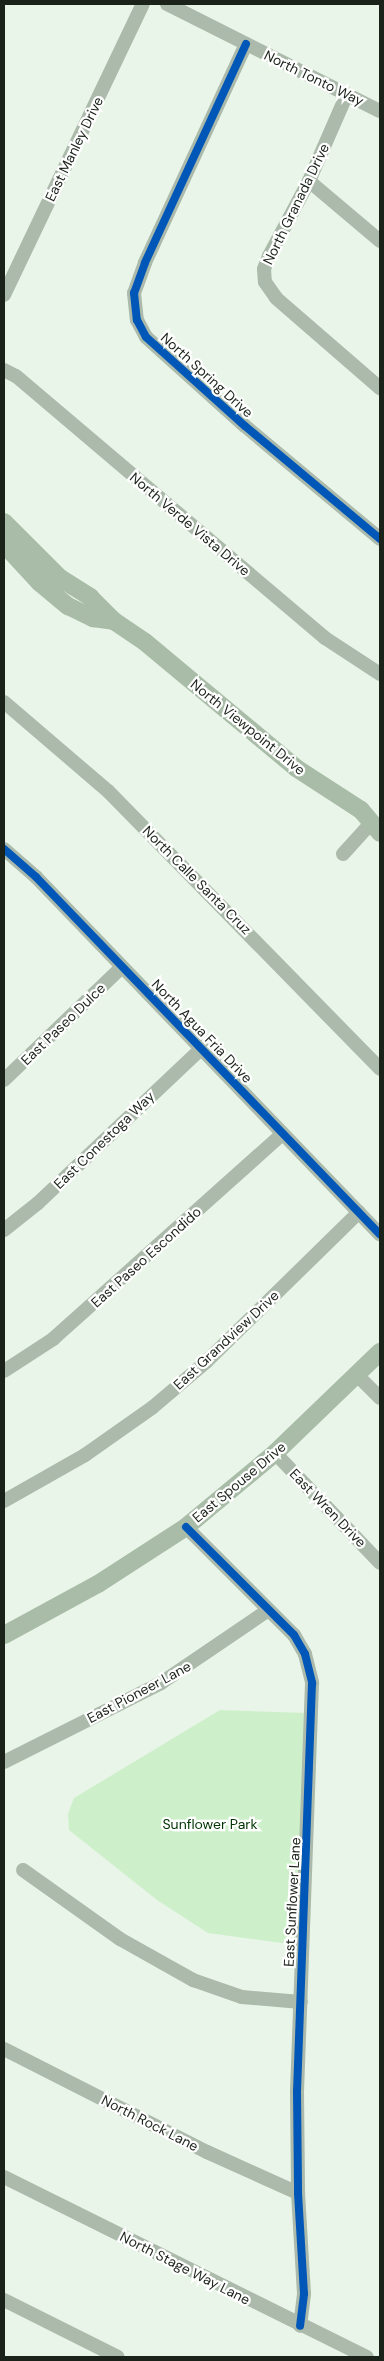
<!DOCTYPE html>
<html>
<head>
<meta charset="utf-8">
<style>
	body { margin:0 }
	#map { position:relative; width:384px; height:2361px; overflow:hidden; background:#e9f5e8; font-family:"DM Sans",sans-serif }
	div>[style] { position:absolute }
	.green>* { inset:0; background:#cdf0cb }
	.minor>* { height:14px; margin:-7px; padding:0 7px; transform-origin:7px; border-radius:7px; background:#abbaaa }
	.major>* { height:18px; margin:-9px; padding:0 9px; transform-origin:9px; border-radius:9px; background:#a8bca8 }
	.cycleway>* { height:8px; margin:-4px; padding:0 4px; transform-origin:4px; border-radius:4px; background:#0057b8 }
	span { translate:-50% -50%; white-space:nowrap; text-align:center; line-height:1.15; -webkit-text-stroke:4.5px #fff; paint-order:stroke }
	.street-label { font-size:14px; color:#1a221a }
	.park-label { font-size:14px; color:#003401 }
	.frame { position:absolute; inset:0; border:5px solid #1a221a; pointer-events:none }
</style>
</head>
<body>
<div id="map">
	<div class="green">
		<i style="clip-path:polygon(220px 1710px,307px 1713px,297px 1945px,208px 1933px,157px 1900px,69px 1830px,68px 1814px,74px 1798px)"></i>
	</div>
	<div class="minor">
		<i style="left:167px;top:4px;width:238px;rotate:26.7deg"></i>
		<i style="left:246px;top:44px;width:241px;rotate:114.8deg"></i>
		<i style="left:145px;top:263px;width:32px;rotate:110deg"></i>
		<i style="left:134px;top:293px;width:27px;rotate:84deg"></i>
		<i style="left:137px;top:320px;width:19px;rotate:62deg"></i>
		<i style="left:146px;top:337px;width:133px;rotate:42deg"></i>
		<i style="left:245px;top:426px;width:176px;rotate:39.9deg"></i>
		<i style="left:347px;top:94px;width:95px;rotate:113.6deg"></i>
		<i style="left:309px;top:181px;width:85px;rotate:118.1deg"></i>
		<i style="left:269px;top:256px;width:14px;rotate:111deg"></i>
		<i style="left:264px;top:269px;width:13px;rotate:86deg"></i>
		<i style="left:265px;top:282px;width:19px;rotate:55deg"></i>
		<i style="left:276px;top:298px;width:138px;rotate:40.9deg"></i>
		<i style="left:309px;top:181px;width:93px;rotate:40.2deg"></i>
		<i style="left:4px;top:295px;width:322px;rotate:-64.5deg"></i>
		<i style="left:4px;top:370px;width:13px;rotate:27deg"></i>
		<i style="left:16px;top:376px;width:405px;rotate:40.3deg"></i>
		<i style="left:325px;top:638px;width:66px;rotate:33.2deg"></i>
		<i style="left:4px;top:702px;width:137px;rotate:40.6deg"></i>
		<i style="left:108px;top:791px;width:389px;rotate:45.6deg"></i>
		<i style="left:4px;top:849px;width:43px;rotate:41.2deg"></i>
		<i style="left:36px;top:877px;width:496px;rotate:46.1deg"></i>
		<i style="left:343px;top:854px;width:43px;rotate:-47.8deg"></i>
		<i style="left:4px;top:1080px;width:163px;rotate:-43.8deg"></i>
		<i style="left:4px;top:1230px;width:43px;rotate:-38.5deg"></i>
		<i style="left:38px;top:1203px;width:226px;rotate:-43.4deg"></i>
		<i style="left:4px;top:1371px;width:59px;rotate:-33.1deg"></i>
		<i style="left:53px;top:1339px;width:307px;rotate:-41.8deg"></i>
		<i style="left:356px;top:1374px;width:34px;rotate:45deg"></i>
		<i style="left:275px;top:1453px;width:152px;rotate:46.3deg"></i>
		<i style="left:4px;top:1501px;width:93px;rotate:-29.6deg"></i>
		<i style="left:85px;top:1455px;width:83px;rotate:-35.2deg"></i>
		<i style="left:153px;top:1407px;width:70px;rotate:-40.3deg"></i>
		<i style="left:206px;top:1362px;width:214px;rotate:-44.4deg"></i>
		<i style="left:186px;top:1527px;width:153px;rotate:45deg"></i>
		<i style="left:294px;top:1635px;width:22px;rotate:60deg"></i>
		<i style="left:305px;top:1654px;width:30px;rotate:76deg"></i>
		<i style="left:312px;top:1683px;width:408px;rotate:92.1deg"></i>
		<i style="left:297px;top:2091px;width:102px;rotate:89.4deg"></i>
		<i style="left:298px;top:2193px;width:101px;rotate:86.6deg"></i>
		<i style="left:304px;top:2294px;width:32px;rotate:97deg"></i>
		<i style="left:4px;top:1762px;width:176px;rotate:-26.7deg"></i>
		<i style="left:161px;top:1683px;width:128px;rotate:-34.2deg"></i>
		<i style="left:23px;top:1870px;width:119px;rotate:35.4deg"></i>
		<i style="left:120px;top:1939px;width:84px;rotate:29.3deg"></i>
		<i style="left:193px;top:1980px;width:52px;rotate:19.1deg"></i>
		<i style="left:242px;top:1997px;width:59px;rotate:4.8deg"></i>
		<i style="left:4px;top:2049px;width:228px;rotate:26.9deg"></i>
		<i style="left:207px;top:2152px;width:100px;rotate:24.3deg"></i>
		<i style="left:4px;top:2177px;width:405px;rotate:26.4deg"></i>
		<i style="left:4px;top:2300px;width:127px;rotate:26.6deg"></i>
	</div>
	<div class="major">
		<i style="left:4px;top:522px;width:79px;rotate:45deg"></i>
		<i style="left:60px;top:578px;width:36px;rotate:32deg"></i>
		<i style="left:90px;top:597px;width:34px;rotate:45deg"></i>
		<i style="left:114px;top:621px;width:37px;rotate:34deg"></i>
		<i style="left:145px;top:642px;width:197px;rotate:39.8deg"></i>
		<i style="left:296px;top:768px;width:77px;rotate:32.9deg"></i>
		<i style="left:361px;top:810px;width:30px;rotate:50deg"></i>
		<i style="left:4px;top:544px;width:52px;rotate:47.4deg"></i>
		<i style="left:39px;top:582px;width:38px;rotate:40deg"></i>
		<i style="left:68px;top:606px;width:28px;rotate:26deg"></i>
		<i style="left:93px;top:618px;width:21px;rotate:8deg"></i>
		<i style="left:4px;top:1635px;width:107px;rotate:-28.5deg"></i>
		<i style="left:98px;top:1584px;width:105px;rotate:-32.9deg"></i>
		<i style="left:186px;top:1527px;width:116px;rotate:-39.7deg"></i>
		<i style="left:275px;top:1453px;width:146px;rotate:-43.9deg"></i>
	</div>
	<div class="cycleway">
		<i style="left:246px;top:44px;width:241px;rotate:114.8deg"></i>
		<i style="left:145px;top:263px;width:32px;rotate:110deg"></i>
		<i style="left:134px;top:293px;width:27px;rotate:84deg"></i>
		<i style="left:137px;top:320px;width:19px;rotate:62deg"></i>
		<i style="left:146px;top:337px;width:133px;rotate:42deg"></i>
		<i style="left:245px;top:426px;width:176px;rotate:39.9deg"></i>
		<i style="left:4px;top:849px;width:43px;rotate:41.2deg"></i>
		<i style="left:36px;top:877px;width:496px;rotate:46.1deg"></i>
		<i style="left:186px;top:1527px;width:153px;rotate:45deg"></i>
		<i style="left:294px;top:1635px;width:22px;rotate:60deg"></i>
		<i style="left:305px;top:1654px;width:30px;rotate:76deg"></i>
		<i style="left:312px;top:1683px;width:408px;rotate:92.1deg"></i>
		<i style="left:297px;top:2091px;width:102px;rotate:89.4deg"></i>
		<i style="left:298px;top:2193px;width:101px;rotate:86.6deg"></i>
		<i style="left:304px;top:2294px;width:32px;rotate:97deg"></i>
	</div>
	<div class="street-label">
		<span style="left:314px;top:78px;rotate:26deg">North Tonto Way</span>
		<span style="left:74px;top:149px;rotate:-64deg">East Manley Drive</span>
		<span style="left:296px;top:204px;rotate:-64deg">North Granada Drive</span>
		<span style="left:207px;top:375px;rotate:42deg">North Spring Drive</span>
		<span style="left:190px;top:524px;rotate:40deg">North Verde Vista Drive</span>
		<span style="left:248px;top:727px;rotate:39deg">North Viewpoint Drive</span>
		<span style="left:197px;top:880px;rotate:45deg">North Calle Santa Cruz</span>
		<span style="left:63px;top:1024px;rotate:-44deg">East Paseo Dulce</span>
		<span style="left:202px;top:1031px;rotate:46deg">North Agua Fria Drive</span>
		<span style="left:104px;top:1140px;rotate:-44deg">East Conestoga Way</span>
		<span style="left:146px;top:1257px;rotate:-42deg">East Paseo Escondido</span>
		<span style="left:226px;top:1340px;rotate:-43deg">East Grandview Drive</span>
		<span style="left:239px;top:1482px;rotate:-40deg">East Spouse Drive</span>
		<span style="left:328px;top:1508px;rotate:46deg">East Wren Drive</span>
		<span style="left:139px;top:1692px;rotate:-28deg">East Pioneer Lane</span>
		<span style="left:292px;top:1902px;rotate:-87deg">East Sunflower Lane</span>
		<span style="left:150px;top:2123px;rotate:27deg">North Rock Lane</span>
		<span style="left:185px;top:2268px;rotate:27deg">North Stage Way Lane</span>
	</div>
	<div class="park-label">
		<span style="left:210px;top:1824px">Sunflower Park</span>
	</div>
	<div class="frame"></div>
</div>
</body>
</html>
